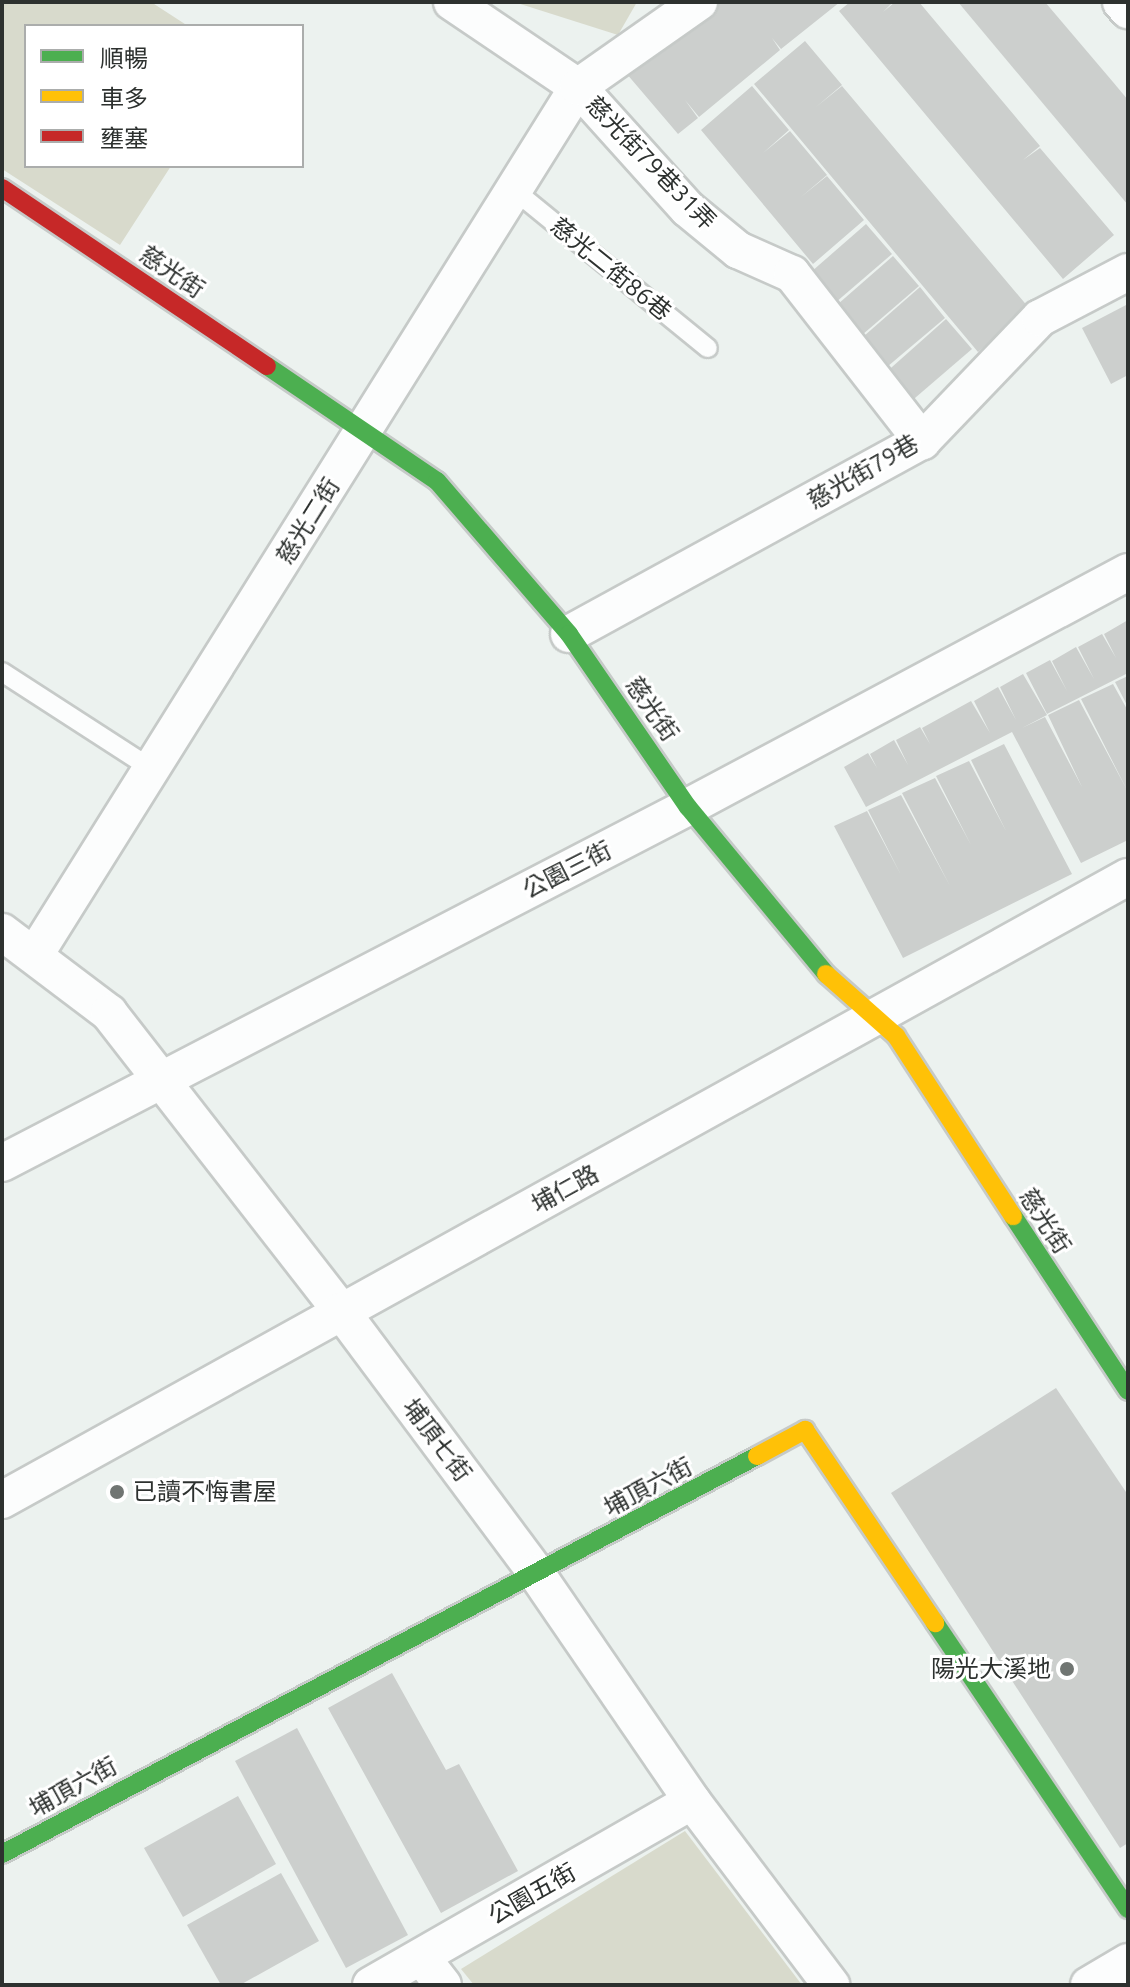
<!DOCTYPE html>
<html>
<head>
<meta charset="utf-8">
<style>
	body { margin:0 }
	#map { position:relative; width:1130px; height:1987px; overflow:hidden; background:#ecf2ef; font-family:Ubuntu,"Noto Sans TC",sans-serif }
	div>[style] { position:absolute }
	.green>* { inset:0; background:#d8dacc }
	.building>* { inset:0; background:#cccfcd }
	.roads { filter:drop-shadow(2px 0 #c6cac8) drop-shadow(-2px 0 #c6cac8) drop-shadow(0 2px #c6cac8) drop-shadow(0 -2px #c6cac8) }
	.lane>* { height:18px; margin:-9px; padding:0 9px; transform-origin:9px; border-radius:9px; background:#fcfdfd }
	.street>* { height:36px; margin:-18px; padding:0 18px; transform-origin:18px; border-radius:18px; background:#fcfdfd }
	.fast>* { height:18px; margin:-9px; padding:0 9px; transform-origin:9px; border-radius:9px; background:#4caf50 }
	.slow>* { height:18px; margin:-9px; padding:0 9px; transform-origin:9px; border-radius:9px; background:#ffc107 }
	.jam>* { height:18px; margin:-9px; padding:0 9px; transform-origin:9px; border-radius:9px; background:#c62828 }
	.dots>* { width:22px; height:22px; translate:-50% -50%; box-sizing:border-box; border:4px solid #fff; border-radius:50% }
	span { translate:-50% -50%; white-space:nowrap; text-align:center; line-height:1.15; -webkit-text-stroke:6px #fff; paint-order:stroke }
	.street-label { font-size:24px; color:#2d312f }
	.poi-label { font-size:24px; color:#2d312f }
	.left { translate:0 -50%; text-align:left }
	.right { translate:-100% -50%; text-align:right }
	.frame { position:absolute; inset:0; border:4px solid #2d312f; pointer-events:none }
	.legend { position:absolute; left:24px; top:24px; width:280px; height:144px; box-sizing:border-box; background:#fff; border:2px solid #abadac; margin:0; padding:10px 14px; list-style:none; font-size:24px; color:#2d312f }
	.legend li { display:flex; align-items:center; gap:16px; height:40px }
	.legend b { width:40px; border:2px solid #abadac }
</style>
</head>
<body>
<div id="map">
	<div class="green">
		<i style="clip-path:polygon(2px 2px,151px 2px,188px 26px,26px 26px,26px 166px,171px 166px,120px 245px,2px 169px)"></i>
		<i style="clip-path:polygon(514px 2px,637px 2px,618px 35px)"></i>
		<i style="clip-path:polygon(685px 1831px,802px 1985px,474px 1985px,461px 1969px)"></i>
	</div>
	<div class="building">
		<i style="clip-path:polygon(712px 2px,840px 2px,781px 49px,772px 38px,780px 50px,699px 117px,685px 100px,698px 118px,678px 134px,626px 73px)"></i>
		<i style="clip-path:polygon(850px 2px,893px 2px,883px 12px,895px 2px,919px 2px,1040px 146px,1023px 160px,1040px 148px,1114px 235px,1063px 279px,839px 11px)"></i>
		<i style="clip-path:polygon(958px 2px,1045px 2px,1113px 82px,1128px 100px,1128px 205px)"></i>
		<i style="clip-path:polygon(805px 41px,842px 85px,816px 107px,842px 86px,1029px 308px,978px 352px,754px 84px)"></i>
		<i style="clip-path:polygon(752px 86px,789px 130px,763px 153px,790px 131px,827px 175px,801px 197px,827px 176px,864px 220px,813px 264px,701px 130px)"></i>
		<i style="clip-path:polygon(866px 224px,892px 254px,828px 309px,803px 279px)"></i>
		<i style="clip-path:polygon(893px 256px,919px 286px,855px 341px,830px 311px)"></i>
		<i style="clip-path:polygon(920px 287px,945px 318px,881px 372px,856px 343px)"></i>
		<i style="clip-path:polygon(1128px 304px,1128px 375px,1111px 384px,1082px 328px)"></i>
		<i style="clip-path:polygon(946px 319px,972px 349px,908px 404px,883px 375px)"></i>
		<i style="clip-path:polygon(1128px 620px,1128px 673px,1047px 714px,1026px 673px,1050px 660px,1067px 691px,1052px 661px,1076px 647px,1094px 679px,1078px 647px,1102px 634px,1116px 658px,1104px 634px)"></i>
		<i style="clip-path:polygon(1023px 674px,1047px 715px,1022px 728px,1045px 717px,1082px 787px,1048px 715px,1079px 700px,1127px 790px,1081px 699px,1113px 684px,1128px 711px,1128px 840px,1081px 863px,1012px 732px,866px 807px,844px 767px,868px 753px,877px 768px,870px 754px,894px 740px,908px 765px,896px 740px,920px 727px,930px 744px,922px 728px,971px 701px,990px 733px,974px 701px,998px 687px,1016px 720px,1000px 687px)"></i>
		<i style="clip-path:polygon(1128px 676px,1128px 707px,1115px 682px)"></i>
		<i style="clip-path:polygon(1004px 744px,1072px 874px,903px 958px,834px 826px,867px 811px,901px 875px,868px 810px,901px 795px,950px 886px,902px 793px,935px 778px,971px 845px,936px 776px,969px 761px,1006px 831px,971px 760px)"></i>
		<i style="clip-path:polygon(1056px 1388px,1128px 1495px,1128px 1843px,1120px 1848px,891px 1493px)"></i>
		<i style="clip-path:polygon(392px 1673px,446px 1770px,459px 1764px,518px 1871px,441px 1913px,328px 1708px)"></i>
		<i style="clip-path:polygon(297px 1728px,408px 1935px,346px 1968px,235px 1761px)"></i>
		<i style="clip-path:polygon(238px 1796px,276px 1864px,183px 1917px,144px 1848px)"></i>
		<i style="clip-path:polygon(281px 1873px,319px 1941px,240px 1985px,221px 1985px,187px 1925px)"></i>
	</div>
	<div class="roads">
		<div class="lane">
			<i style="left:514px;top:190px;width:250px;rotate:39.2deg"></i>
			<i style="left:2px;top:672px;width:179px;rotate:32.9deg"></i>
		</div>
		<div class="street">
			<i style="left:452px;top:2px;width:152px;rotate:34deg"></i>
			<i style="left:578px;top:87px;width:164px;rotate:48deg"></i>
			<i style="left:688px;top:209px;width:65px;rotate:39.4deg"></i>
			<i style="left:738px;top:250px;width:59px;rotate:24deg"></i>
			<i style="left:792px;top:274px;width:212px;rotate:52.1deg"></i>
			<i style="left:1121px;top:2px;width:11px;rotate:49deg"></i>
			<i style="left:569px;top:634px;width:402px;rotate:-28.7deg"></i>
			<i style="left:922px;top:441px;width:170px;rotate:-46.2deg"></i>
			<i style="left:1040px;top:318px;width:99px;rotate:-27.6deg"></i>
			<i style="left:2px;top:932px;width:134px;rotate:37.1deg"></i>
			<i style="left:109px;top:1013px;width:378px;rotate:52.1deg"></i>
			<i style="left:341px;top:1311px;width:327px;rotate:53.3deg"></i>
			<i style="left:536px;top:1573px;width:276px;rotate:55.6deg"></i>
			<i style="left:692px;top:1801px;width:231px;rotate:52.9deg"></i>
			<i style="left:36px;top:953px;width:1022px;rotate:-57.96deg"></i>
			<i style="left:578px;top:87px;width:148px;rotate:-35.1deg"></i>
			<i style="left:2px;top:1163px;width:773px;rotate:-27.43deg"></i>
			<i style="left:688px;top:807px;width:499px;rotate:-28.1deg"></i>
			<i style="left:2px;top:1500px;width:1287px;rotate:-28.96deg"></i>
			<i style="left:422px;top:1958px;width:34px;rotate:52deg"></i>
			<i style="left:371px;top:1985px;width:370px;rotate:-29.8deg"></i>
			<i style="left:1089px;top:1985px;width:45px;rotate:-30.5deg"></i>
		</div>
		<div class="fast">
			<i style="left:267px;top:366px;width:205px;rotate:34.1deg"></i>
			<i style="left:437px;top:481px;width:202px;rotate:49.2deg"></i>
			<i style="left:569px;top:634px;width:210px;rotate:55.5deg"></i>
			<i style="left:688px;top:807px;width:217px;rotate:50.4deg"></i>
			<i style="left:1013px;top:1216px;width:209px;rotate:56.7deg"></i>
			<i style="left:935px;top:1623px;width:345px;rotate:56deg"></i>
			<i style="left:2px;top:1854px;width:853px;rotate:-27.8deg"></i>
		</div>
		<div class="slow">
			<i style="left:826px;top:974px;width:94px;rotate:41.5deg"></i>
			<i style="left:896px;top:1036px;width:215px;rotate:57deg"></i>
			<i style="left:757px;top:1456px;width:55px;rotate:-28.4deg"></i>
			<i style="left:805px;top:1430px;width:233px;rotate:56deg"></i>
		</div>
		<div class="jam">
			<i style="left:2px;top:188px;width:319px;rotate:33.9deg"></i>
		</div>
	</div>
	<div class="dots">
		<i style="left:117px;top:1492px;background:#707572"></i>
		<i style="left:1067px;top:1669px;background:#707572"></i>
	</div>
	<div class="street-label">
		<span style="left:651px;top:163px;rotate:46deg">慈光街79巷31弄</span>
		<span style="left:611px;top:269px;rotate:39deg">慈光二街86巷</span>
		<span style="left:172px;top:272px;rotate:34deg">慈光街</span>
		<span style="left:863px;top:472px;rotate:-30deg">慈光街79巷</span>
		<span style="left:308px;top:521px;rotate:-58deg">慈光二街</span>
		<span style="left:652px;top:709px;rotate:55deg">慈光街</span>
		<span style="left:567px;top:870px;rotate:-27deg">公園三街</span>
		<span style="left:565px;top:1189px;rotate:-29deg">埔仁路</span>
		<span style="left:1045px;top:1221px;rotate:57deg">慈光街</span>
		<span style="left:437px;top:1440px;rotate:53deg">埔頂七街</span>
		<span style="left:648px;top:1487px;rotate:-28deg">埔頂六街</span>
		<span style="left:73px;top:1787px;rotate:-29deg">埔頂六街</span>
		<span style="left:532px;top:1894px;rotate:-30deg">公園五街</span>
	</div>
	<div class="poi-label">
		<span class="left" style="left:133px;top:1492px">已讀不悔書屋</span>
		<span class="right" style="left:1051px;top:1669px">陽光大溪地</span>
	</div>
	<div class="frame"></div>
	<ul class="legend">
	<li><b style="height:10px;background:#4caf50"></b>順暢</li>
	<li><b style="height:10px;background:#ffc107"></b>車多</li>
	<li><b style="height:10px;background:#c62828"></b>壅塞</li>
	</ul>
</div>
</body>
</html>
